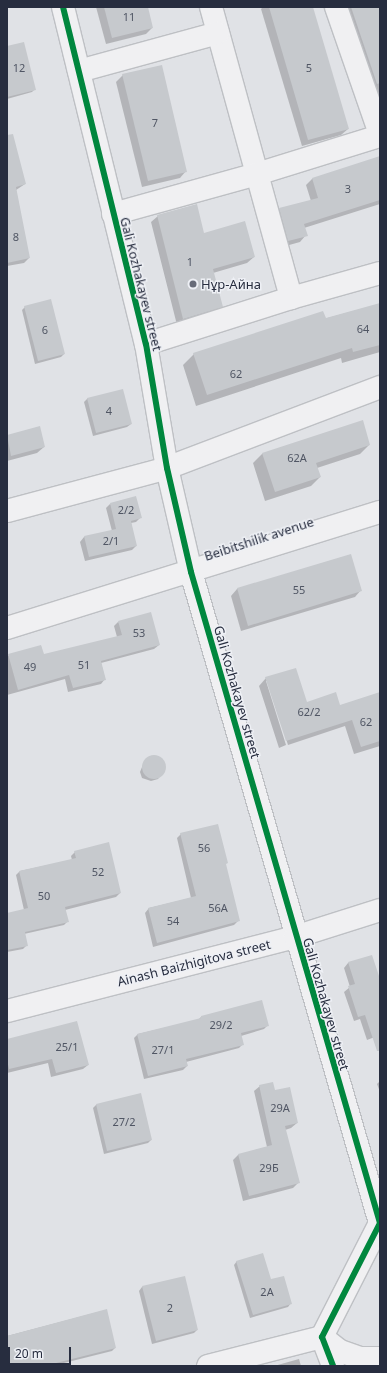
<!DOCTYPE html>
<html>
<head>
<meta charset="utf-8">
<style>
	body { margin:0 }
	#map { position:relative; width:387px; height:1373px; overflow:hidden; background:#e0e2e6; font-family:"Noto Sans",sans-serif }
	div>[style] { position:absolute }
	.shadow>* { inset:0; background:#0003 }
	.building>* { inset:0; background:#c6c9cd }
	.round { border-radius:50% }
	.roads { filter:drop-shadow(1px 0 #bec0c4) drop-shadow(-1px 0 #bec0c4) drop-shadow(0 1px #bec0c4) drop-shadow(0 -1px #bec0c4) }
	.minor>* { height:22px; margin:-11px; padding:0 11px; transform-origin:11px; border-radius:11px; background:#f0f0f2 }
	.cycleway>* { height:6px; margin:-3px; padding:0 3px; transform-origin:3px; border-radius:3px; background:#00873e }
	.dots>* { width:11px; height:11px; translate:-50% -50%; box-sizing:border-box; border:2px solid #eef0f5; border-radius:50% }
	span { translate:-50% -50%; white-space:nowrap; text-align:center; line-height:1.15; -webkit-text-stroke:3px #eef0f5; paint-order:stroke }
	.number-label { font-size:11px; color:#505664 }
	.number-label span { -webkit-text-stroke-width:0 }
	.street-label { font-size:13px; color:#272d3f }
	.poi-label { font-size:13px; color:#272d3f }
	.left { translate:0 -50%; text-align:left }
	.frame { position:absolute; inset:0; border:8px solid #272d3f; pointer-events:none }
	.scale { position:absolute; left:8px; top:1347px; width:63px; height:18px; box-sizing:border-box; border:2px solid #272d3f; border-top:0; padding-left:5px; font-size:12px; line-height:14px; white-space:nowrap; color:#272d3f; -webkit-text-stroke:3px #eef0f5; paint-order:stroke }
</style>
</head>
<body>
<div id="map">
	<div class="shadow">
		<i style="clip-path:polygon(96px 7px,147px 7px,152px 28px,146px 34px,106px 44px)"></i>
		<i style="clip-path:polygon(263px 7px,312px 7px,348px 129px,341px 135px,302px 146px,261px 9px)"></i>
		<i style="clip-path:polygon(340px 7px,380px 7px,380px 102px)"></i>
		<i style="clip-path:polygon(7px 47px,35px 89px,32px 92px,7px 99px)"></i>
		<i style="clip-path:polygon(123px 75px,186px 171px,180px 178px,142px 187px,116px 82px)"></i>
		<i style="clip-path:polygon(7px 155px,25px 184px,16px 190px,29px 258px,24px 263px,7px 266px)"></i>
		<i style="clip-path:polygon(380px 157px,380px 204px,304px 228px,306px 235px,300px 242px,282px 247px,273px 216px,280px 209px,311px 201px,306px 185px,312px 179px)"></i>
		<i style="clip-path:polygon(158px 216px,254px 257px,247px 263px,213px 273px,221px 306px,215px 313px,177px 325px,151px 222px)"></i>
		<i style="clip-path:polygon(380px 304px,380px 352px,342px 363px,341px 358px,196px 406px,183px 365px,194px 354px)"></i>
		<i style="clip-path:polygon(25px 307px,64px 354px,61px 357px,35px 364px,22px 310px)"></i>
		<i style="clip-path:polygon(88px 398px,131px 424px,127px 427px,93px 436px,84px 402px)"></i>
		<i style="clip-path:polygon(362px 422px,369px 445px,360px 454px,317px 468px,320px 477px,311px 486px,265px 501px,253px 463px,262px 454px)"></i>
		<i style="clip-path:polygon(39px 427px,44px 447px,37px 453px,7px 461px,7px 436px)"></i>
		<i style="clip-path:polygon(110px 504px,140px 518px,136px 522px,131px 523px,136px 546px,132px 550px,85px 561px,80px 542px,84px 537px,112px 531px,106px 508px)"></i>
		<i style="clip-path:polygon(350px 555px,361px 590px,355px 597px,241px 631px,231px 596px,237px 589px)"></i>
		<i style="clip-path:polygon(118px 622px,159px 645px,154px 649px,101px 663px,105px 679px,101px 684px,68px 692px,65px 679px,7px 695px,7px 656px,41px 646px,43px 656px,117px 637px,114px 626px)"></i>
		<i style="clip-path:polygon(266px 678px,307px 703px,339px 706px,380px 693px,380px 746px,354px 754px,345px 726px,288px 745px,268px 681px,266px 681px,286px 745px,279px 748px,259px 686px)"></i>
		<i style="clip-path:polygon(154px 756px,161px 759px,165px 769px,158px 779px,151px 781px,142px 778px,140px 772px,144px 762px)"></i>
		<i style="clip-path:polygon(181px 834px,225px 865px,238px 921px,234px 925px,153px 947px,145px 913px,149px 908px,191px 898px,177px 838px)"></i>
		<i style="clip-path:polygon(75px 852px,120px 893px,116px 897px,65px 910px,68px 921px,64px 925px,24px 934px,27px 945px,23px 949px,7px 952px,7px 914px,24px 910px,16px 875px,20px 871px,72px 860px,71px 856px)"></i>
		<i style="clip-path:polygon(371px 956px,380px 982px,380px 1035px,367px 1040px,360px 1019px,354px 1021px,344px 992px,350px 987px,344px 968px,348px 963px)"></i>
		<i style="clip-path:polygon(201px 1017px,268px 1025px,264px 1029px,241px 1036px,243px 1044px,239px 1048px,186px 1062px,187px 1066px,183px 1070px,144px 1079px,134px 1038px,138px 1034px,198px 1020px)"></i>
		<i style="clip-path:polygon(7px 1040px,88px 1065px,83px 1069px,51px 1077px,48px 1063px,7px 1073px)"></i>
		<i style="clip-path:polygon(380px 1081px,380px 1092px,377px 1084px)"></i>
		<i style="clip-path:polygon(260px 1086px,274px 1091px,297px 1123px,291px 1128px,285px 1130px,299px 1182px,293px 1188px,243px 1201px,233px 1160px,238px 1155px,267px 1147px,254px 1091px)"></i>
		<i style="clip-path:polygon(140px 1094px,151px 1140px,148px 1143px,104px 1154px,93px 1108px,96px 1105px)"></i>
		<i style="clip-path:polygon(237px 1261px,270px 1281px,291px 1303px,288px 1307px,250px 1318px,234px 1265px)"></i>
		<i style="clip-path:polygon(184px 1277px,197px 1330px,194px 1333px,152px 1344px,139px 1291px,142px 1287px)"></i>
		<i style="clip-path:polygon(106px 1310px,115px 1348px,112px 1351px,52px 1366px,7px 1366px,7px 1336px)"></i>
		<i style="clip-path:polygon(299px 1359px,301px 1366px,274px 1366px)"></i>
	</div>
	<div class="building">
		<i style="clip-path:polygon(104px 7px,148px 7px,153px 28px,112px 38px)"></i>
		<i style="clip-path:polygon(269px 7px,313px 7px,349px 129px,308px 140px)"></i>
		<i style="clip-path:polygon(351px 7px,380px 7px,380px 83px,377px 84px)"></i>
		<i style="clip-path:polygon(24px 42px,36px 90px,7px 97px,7px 46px)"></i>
		<i style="clip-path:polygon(162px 65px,187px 172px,148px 181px,122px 74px)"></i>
		<i style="clip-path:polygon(13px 134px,26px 184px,16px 187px,30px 258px,7px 263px,7px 135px)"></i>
		<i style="clip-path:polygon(380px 156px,380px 200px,304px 224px,308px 236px,288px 241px,279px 208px,318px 198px,312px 178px)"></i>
		<i style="clip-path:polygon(197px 204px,204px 233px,245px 221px,255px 257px,213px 269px,223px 307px,183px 319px,157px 215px)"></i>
		<i style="clip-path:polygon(51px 299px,65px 354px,38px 361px,24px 306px)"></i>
		<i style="clip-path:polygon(380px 303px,380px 345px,353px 352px,352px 348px,207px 395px,193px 353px,323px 311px,326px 318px)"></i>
		<i style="clip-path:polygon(123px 389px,132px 424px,96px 433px,87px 398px)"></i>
		<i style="clip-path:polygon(363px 420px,370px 445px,316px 463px,321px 477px,275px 492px,262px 453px)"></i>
		<i style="clip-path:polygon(40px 426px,45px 447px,11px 456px,7px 435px)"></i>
		<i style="clip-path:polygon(136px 496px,142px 518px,131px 521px,137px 546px,89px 557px,84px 536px,116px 529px,110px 503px)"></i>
		<i style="clip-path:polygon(351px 554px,362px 591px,248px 626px,237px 588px)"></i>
		<i style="clip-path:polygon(151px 612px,160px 645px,101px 661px,106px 680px,73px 688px,69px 675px,18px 690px,8px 654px,41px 645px,44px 654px,122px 635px,118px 621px)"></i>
		<i style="clip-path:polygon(296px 668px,307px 702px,336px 692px,340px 705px,380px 692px,380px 741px,361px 747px,352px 720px,286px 741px,265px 677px)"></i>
		<i class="round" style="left:142px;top:755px;width:24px;height:24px"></i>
		<i style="clip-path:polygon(218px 824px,228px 863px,226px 864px,240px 921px,157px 943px,148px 908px,196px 896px,180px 833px)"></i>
		<i style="clip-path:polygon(109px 842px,121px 893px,65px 907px,69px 922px,25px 932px,28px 946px,7px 950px,7px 913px,28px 908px,19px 871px,76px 858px,74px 851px)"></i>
		<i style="clip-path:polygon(372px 955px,380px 979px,380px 1051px,377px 1051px,365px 1015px,358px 1017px,348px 986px,355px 984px,348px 962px)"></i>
		<i style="clip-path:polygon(262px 1000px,269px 1026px,241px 1033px,244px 1045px,186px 1059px,188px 1066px,148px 1076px,137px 1034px,201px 1018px,201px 1016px)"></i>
		<i style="clip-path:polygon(77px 1021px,89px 1065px,56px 1073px,52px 1059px,9px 1069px,7px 1060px,7px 1039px)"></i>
		<i style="clip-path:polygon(273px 1082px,275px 1090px,290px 1087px,298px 1123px,285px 1126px,300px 1183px,249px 1196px,238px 1154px,272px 1145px,259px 1085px)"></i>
		<i style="clip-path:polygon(141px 1093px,152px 1140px,107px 1151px,96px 1104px)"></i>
		<i style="clip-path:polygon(263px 1253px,271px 1279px,284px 1276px,292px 1304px,253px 1315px,236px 1261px)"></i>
		<i style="clip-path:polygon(185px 1276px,198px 1330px,156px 1341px,142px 1286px)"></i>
		<i style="clip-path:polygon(107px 1309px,116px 1348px,44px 1366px,7px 1366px,7px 1336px)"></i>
	</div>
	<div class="roads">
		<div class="minor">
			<i style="left:63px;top:7px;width:347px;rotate:76.2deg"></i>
			<i style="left:146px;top:344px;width:126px;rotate:80.4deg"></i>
			<i style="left:167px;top:468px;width:107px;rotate:77deg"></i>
			<i style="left:191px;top:572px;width:678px;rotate:73.81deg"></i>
			<i style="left:380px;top:1223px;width:128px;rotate:117deg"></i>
			<i style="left:322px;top:1337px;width:31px;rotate:69deg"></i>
			<i style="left:211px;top:7px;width:302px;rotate:74.6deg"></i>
			<i style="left:336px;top:7px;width:134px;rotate:70.9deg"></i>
			<i style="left:79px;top:71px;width:144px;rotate:-15.3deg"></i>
			<i style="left:113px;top:214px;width:149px;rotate:-15.5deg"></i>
			<i style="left:257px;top:174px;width:129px;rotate:-17.2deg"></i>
			<i style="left:146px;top:344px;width:152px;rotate:-17.6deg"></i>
			<i style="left:291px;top:298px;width:92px;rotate:-15.7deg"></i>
			<i style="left:7px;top:511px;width:166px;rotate:-15deg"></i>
			<i style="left:167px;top:468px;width:228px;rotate:-20.8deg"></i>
			<i style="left:7px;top:628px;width:391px;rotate:-17.3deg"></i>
			<i style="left:7px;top:1011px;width:297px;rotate:-14.4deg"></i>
			<i style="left:295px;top:937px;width:89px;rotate:-17.6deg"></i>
			<i style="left:208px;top:1366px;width:118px;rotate:-14.3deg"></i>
			<i style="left:322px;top:1337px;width:23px;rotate:38deg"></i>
			<i style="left:340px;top:1351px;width:21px;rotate:19deg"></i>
			<i style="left:360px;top:1358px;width:20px"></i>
		</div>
	</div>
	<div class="cycleway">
		<i style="left:63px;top:7px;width:347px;rotate:76.2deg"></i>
		<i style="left:146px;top:344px;width:126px;rotate:80.4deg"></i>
		<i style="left:167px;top:468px;width:107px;rotate:77deg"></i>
		<i style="left:191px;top:572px;width:678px;rotate:73.81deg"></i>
		<i style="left:380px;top:1223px;width:128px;rotate:117deg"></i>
		<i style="left:322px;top:1337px;width:31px;rotate:69deg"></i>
	</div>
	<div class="dots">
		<i style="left:193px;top:284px;background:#686c79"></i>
	</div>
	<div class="number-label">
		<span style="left:129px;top:17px">11</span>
		<span style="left:19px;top:68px">12</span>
		<span style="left:309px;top:68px">5</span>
		<span style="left:155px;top:123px">7</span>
		<span style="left:348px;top:189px">3</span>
		<span style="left:16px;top:237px">8</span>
		<span style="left:190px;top:262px">1</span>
		<span style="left:363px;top:329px">64</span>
		<span style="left:45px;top:330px">6</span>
		<span style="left:236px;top:374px">62</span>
		<span style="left:109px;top:411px">4</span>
		<span style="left:297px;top:458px">62А</span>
		<span style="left:126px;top:510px">2/2</span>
		<span style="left:111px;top:541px">2/1</span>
		<span style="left:299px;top:590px">55</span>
		<span style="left:139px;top:633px">53</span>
		<span style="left:84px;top:665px">51</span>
		<span style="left:30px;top:667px">49</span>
		<span style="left:309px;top:712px">62/2</span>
		<span style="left:366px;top:722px">62</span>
		<span style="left:204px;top:848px">56</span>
		<span style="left:98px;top:872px">52</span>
		<span style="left:44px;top:896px">50</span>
		<span style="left:218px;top:908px">56А</span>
		<span style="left:173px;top:921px">54</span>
		<span style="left:221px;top:1025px">29/2</span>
		<span style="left:67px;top:1047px">25/1</span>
		<span style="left:163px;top:1050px">27/1</span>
		<span style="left:280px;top:1108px">29А</span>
		<span style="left:124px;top:1122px">27/2</span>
		<span style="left:269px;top:1168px">29Б</span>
		<span style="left:267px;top:1292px">2А</span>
		<span style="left:170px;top:1308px">2</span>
	</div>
	<div class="street-label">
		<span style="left:141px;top:284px;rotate:76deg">Gali Kozhakayev street</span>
		<span style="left:259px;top:539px;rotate:-18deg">Beibitshilik avenue</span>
		<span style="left:237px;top:692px;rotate:74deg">Gali Kozhakayev street</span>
		<span style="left:194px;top:963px;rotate:-14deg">Ainash Baizhigitova street</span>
		<span style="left:326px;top:1004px;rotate:74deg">Gali Kozhakayev street</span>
	</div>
	<div class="poi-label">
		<span class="left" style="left:201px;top:284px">Нұр-Айна</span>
	</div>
	<div class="frame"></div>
	<div class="scale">20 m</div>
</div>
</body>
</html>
